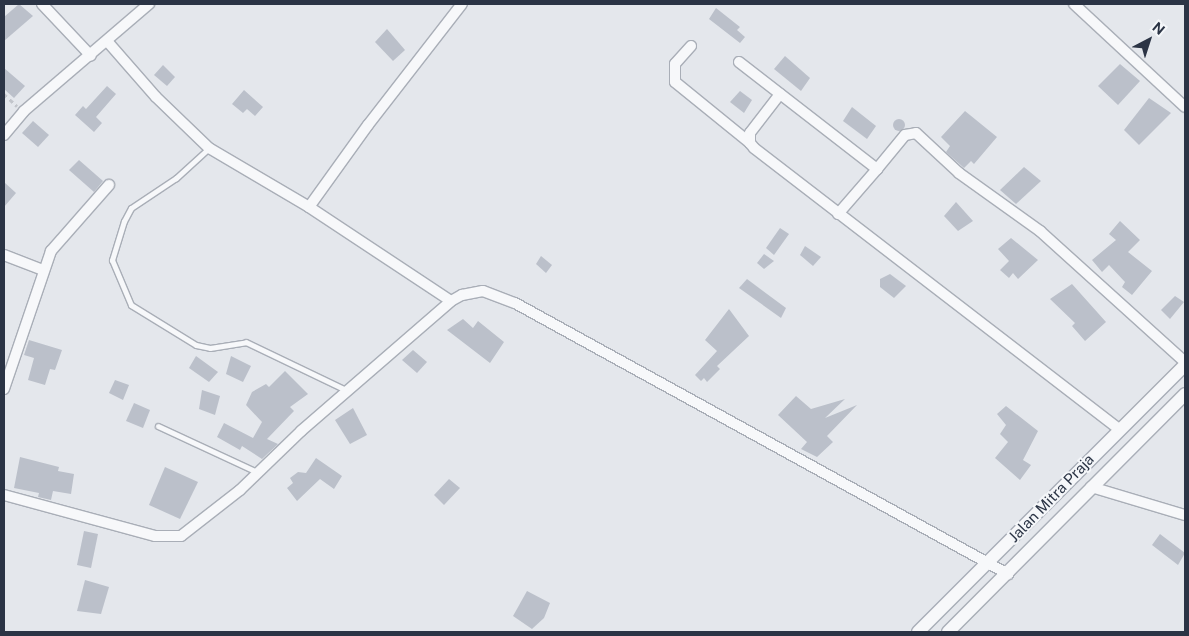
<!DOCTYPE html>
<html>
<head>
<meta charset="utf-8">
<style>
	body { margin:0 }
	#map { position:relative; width:1189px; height:636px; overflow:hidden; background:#e4e7ec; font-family:"Public Sans",sans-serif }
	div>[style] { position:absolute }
	.building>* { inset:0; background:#bbc0ca }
	.round { border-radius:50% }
	.path>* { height:2.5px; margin-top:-1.25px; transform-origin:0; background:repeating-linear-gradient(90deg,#c2c5cb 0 4px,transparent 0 8px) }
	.roads { filter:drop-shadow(1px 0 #a9aeb7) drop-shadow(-1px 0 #a9aeb7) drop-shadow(0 1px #a9aeb7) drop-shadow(0 -1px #a9aeb7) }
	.service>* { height:5px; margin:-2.5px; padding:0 2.5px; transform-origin:2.5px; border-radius:2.5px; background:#f7f8fa }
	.minor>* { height:10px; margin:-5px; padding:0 5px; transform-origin:5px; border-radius:5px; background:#f7f8fa }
	.tertiary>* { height:12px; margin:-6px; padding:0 6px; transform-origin:6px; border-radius:6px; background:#f7f8fa }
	span { translate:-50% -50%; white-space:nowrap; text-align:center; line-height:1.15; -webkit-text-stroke:4px #f4f6f9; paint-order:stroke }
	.street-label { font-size:15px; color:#2b3445 }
	.frame { position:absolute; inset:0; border:5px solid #2b3445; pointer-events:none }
	.north { position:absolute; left:1124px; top:15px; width:50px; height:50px; -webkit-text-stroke:4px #f4f6f9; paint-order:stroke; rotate:40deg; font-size:14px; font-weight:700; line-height:20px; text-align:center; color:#2b3445 }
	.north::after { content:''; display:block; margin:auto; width:18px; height:22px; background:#2b3445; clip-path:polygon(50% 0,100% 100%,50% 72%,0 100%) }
</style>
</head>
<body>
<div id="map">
	<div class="building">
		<i style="clip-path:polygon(19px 4px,33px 16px,4px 41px,4px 17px)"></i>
		<i style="clip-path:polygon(716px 8px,740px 27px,737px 30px,745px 37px,740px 43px,709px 19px)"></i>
		<i style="clip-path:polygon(387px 29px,405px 50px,393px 61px,375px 42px)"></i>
		<i style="clip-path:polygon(785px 56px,810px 78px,801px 91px,774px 69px)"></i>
		<i style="clip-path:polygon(1120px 64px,1140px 81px,1118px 105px,1098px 86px)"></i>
		<i style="clip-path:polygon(163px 65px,175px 77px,167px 86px,154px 75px)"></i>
		<i style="clip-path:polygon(4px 68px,25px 86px,14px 98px,4px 89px)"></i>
		<i style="clip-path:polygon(107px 86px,116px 94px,96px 117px,102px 123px,94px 132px,75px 115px,83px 106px,86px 109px)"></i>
		<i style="clip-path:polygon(244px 90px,263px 107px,255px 116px,247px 109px,243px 113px,232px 104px)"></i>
		<i style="clip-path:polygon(740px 91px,752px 100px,744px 113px,730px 102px)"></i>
		<i style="clip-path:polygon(1149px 98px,1171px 113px,1139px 145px,1124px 130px)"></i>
		<i style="clip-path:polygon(852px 107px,876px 126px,867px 139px,843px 121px)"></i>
		<i style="clip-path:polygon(965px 111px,997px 137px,974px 164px,971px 161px,964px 168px,946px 152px,950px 146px,941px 137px)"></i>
		<i class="round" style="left:893px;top:119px;width:12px;height:12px"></i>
		<i style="clip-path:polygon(33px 121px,49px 135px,38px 147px,22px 133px)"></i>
		<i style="clip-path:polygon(79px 160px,103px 181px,94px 192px,69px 170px)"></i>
		<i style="clip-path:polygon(1024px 167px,1041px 181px,1016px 204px,1000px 190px)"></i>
		<i style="clip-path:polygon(4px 182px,16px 193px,4px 207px)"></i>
		<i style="clip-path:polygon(956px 202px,973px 221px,958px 231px,944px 216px)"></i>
		<i style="clip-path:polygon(1120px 221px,1140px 240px,1128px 252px,1152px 271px,1132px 295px,1122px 287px,1125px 282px,1109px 265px,1102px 272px,1092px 260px,1116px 240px,1109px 234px)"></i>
		<i style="clip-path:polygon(780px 228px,789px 234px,774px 255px,766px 248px)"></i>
		<i style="clip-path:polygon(1011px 238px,1038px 260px,1018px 279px,1013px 273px,1009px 278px,1000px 270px,1009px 261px,998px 249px)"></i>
		<i style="clip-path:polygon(805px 246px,821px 257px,813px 266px,800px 255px)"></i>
		<i style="clip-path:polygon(764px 254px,774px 261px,764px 269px,757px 263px)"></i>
		<i style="clip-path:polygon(541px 256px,552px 265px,546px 273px,536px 264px)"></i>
		<i style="clip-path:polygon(890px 274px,906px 286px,894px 298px,880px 287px,880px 279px)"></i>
		<i style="clip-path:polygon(747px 279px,786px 308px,781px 318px,739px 288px)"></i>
		<i style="clip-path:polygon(1072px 284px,1106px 322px,1085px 341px,1072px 326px,1075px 323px,1050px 299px)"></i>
		<i style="clip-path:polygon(1175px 296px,1184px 302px,1170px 319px,1161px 310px)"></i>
		<i style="clip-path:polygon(729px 309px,749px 336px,717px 366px,720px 369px,707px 382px,704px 378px,701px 381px,695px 375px,717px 351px,705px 340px)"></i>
		<i style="clip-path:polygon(463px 319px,473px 328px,478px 321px,504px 342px,490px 363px,447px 330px)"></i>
		<i style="clip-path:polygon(29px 340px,62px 350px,55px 370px,50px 369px,45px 385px,28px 380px,34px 358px,24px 355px)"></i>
		<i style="clip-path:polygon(413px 350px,427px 362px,417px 373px,402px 360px)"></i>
		<i style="clip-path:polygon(196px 356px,218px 372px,209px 382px,189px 368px)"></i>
		<i style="clip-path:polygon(231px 356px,251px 366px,243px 382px,226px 374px)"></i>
		<i style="clip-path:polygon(285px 371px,308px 394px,290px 407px,294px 411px,267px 439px,278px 444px,262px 459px,242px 446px,240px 450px,217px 437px,224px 423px,253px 438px,262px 422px,246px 405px,252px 392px,266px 384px,269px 387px)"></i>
		<i style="clip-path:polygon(115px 380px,129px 385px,123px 400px,109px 393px)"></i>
		<i style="clip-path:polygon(202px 390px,220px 396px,215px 415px,199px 409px)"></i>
		<i style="clip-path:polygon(796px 396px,811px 409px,845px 399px,825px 418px,857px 405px,827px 436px,833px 442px,817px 457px,801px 449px,807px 442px,778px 415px)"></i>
		<i style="clip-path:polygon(134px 403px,150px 410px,143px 428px,126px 421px)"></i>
		<i style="clip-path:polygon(1006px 406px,1038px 431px,1023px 460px,1031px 465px,1020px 480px,995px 458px,1008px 442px,1000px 434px,1006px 425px,997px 414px)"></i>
		<i style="clip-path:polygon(353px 408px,367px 435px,350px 444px,335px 420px)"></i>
		<i style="clip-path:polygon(20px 457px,59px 467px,58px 471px,74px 474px,71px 494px,53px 491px,51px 500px,38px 497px,39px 493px,14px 488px)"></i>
		<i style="clip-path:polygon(316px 458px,342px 476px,334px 489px,320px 479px,297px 501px,287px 488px,293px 483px,290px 478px,298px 472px,306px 473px)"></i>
		<i style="clip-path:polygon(165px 467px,198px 482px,180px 519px,149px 505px)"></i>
		<i style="clip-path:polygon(449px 479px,460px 488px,444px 505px,434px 495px)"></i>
		<i style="clip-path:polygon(84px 531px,98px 534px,91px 568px,77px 565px)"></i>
		<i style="clip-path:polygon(1160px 534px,1185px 553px,1178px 565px,1152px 545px)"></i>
		<i style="clip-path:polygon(85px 580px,109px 587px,101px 614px,77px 611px)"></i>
		<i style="clip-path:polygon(527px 591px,550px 603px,544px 618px,532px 629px,513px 616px)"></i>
	</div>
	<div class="path">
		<i style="left:4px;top:94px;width:18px;rotate:43deg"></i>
	</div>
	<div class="roads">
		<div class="service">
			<i style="left:209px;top:148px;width:45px;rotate:137.7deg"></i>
			<i style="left:176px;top:178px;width:54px;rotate:146.3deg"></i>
			<i style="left:131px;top:208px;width:15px;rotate:118deg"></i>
			<i style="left:124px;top:221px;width:41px;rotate:107.1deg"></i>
			<i style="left:112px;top:260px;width:49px;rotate:67.1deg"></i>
			<i style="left:131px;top:305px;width:76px;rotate:31.6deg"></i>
			<i style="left:196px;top:345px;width:14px;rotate:12deg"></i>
			<i style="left:210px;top:348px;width:36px;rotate:-9deg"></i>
			<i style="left:246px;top:342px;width:113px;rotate:25.7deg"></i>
			<i style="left:158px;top:426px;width:109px;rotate:24.9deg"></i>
		</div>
		<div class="minor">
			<i style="left:42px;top:4px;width:71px;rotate:46.7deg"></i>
			<i style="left:1074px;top:4px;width:151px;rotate:42.9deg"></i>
			<i style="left:107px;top:41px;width:74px;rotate:48.8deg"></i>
			<i style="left:156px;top:97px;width:74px;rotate:43.9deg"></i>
			<i style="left:209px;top:148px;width:116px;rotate:30.5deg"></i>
			<i style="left:309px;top:207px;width:170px;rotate:33.5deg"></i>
			<i style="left:691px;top:46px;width:24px;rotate:132deg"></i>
			<i style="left:675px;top:64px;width:18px;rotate:90deg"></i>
			<i style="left:675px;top:82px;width:97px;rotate:39.1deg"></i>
			<i style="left:739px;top:62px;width:175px;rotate:37.8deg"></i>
			<i style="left:877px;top:169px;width:44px;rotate:-50.5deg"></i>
			<i style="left:905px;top:135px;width:11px;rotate:-10deg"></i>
			<i style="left:916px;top:133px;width:59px;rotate:42.9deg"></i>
			<i style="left:959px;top:173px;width:100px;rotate:35.6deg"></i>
			<i style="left:1040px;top:231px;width:195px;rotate:42.1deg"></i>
			<i style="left:780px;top:94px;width:49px;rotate:127.6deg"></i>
			<i style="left:750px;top:133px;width:10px;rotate:90deg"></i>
			<i style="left:750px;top:143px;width:6px;rotate:51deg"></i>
			<i style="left:754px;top:148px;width:461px;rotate:37.6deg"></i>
			<i style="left:4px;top:135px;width:31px;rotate:-50deg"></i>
			<i style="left:24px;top:111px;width:165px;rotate:-40.6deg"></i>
			<i style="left:309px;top:207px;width:101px;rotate:-54.3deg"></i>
			<i style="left:368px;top:125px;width:153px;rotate:-52.2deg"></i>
			<i style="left:838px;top:214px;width:60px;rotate:-49.1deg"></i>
			<i style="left:4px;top:255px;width:42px;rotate:21deg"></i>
			<i style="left:4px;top:389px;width:146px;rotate:-71.2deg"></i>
			<i style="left:51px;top:251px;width:88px;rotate:-48.7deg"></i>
			<i style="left:1091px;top:487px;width:98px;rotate:16.6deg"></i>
			<i style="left:4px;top:495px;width:156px;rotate:15.2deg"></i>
			<i style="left:155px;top:536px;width:26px"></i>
			<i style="left:181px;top:536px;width:75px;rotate:-37.9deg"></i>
			<i style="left:240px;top:490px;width:85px;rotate:-44deg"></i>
			<i style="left:301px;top:431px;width:198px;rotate:-40.9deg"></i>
			<i style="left:451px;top:301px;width:13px;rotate:-29deg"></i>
			<i style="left:462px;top:295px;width:21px;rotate:-11deg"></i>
			<i style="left:483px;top:291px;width:34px;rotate:21deg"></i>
			<i style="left:515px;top:303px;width:563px;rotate:28.8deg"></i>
		</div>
		<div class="tertiary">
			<i style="left:918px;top:632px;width:378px;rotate:-45deg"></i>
			<i style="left:948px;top:632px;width:336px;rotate:-45.1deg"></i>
		</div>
	</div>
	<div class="street-label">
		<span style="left:1051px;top:498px;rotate:-46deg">Jalan Mitra Praja</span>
	</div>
	<div class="frame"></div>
	<div class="north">N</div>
</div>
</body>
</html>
